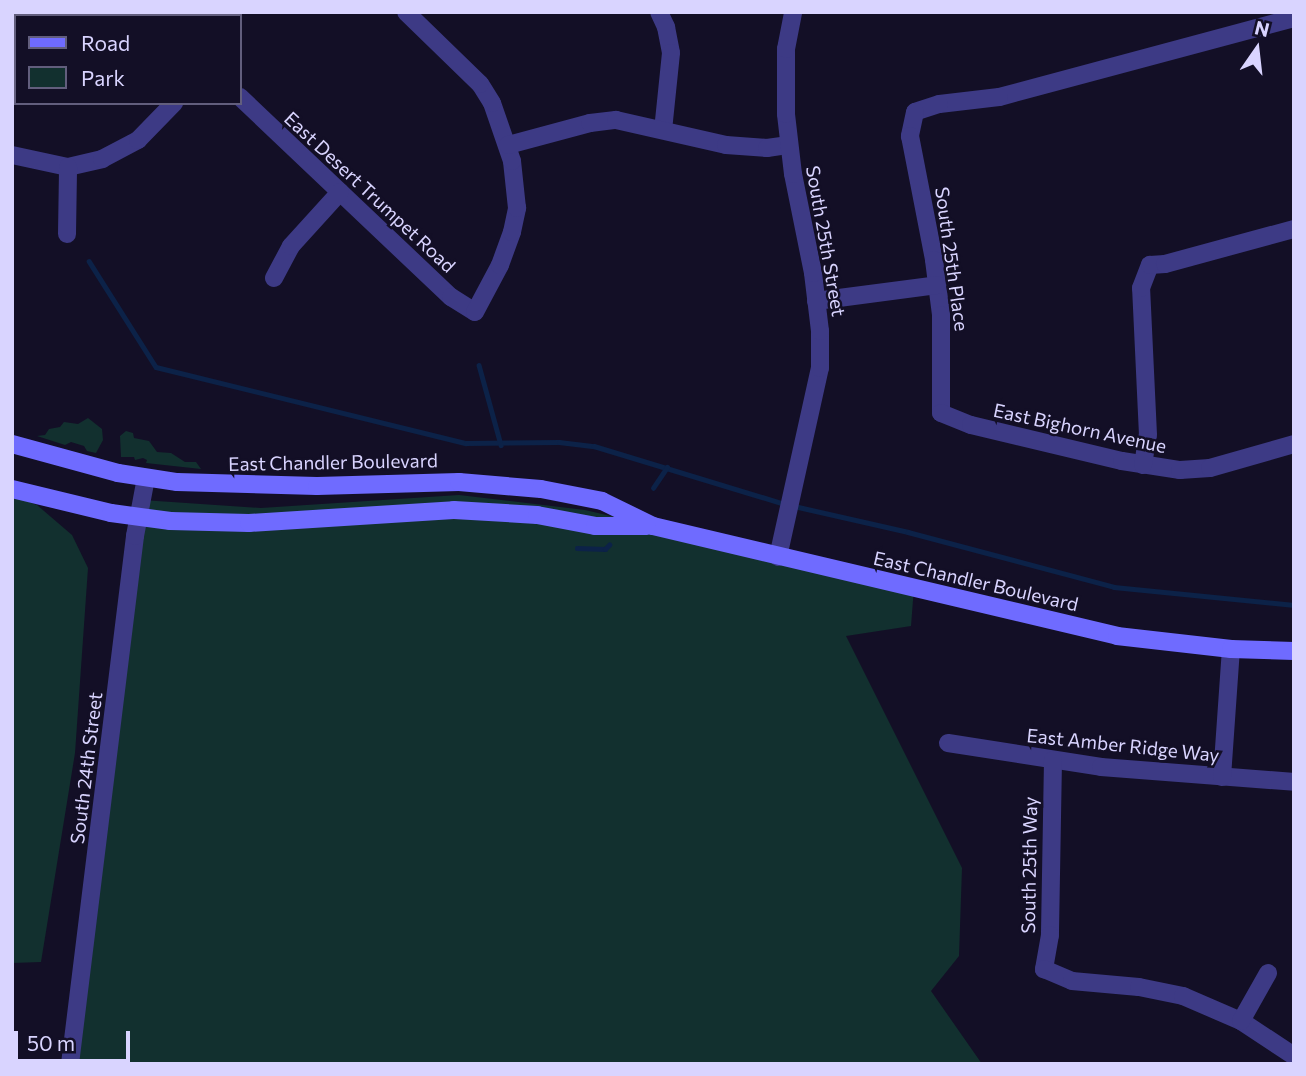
<!DOCTYPE html>
<html>
<head>
<meta charset="utf-8">
<style>
	body { margin:0 }
	#map { position:relative; width:1306px; height:1076px; overflow:hidden; background:#130f26; font-family:Commissioner,sans-serif }
	div>[style] { position:absolute }
	.green>* { inset:0; background:#12302f }
	.stream>* { height:4.5px; margin:-2.25px; padding:0 2.25px; transform-origin:2.25px; border-radius:2.25px; background:#0c2248 }
	.minor>* { height:18px; margin:-9px; padding:0 9px; transform-origin:9px; border-radius:9px; background:#3d3a85 }
	.tertiary>* { height:18px; margin:-9px; padding:0 9px; transform-origin:9px; border-radius:9px; background:#3d3a85 }
	.secondary>* { height:18px; margin:-9px; padding:0 9px; transform-origin:9px; border-radius:9px; background:#6f6bff }
	span { translate:-50% -50%; white-space:nowrap; text-align:center; line-height:1.15; -webkit-text-stroke:5px #130f26; paint-order:stroke }
	.street-label { font-size:19px; color:#d9d4ff }
	.frame { position:absolute; inset:0; border:14px solid #d9d4ff; pointer-events:none }
	.legend { position:absolute; left:14px; top:14px; width:228px; height:91px; box-sizing:border-box; background:#130f26; border:2px solid #625e7d; margin:0; padding:9px 12px; list-style:none; font-size:21px; color:#d9d4ff }
	.legend li { display:flex; align-items:center; gap:14px; height:35px }
	.legend b { width:35px; border:2px solid #625e7d }
	.north { position:absolute; left:1222px; top:14px; width:70px; height:70px; -webkit-text-stroke:5px #130f26; paint-order:stroke; rotate:14deg; font-size:19px; font-weight:700; line-height:28px; text-align:center; color:#d9d4ff }
	.north::after { content:''; display:block; margin:auto; width:24px; height:32px; background:#d9d4ff; clip-path:polygon(50% 0,100% 100%,50% 72%,0 100%) }
	.scale { position:absolute; left:14px; top:1031px; width:116px; height:32px; box-sizing:border-box; border:4px solid #d9d4ff; border-top:0; padding-left:9px; font-size:21px; line-height:24px; white-space:nowrap; color:#d9d4ff; -webkit-text-stroke:5px #130f26; paint-order:stroke }
</style>
</head>
<body>
<div id="map">
	<div class="green">
		<i style="clip-path:polygon(88px 418px,102px 429px,103px 440px,96px 453px,87px 451px,84px 446px,71px 442px,65px 445px,37px 436px,45px 435px,49px 429px,60px 427px,64px 422px,78px 424px)"></i>
		<i style="clip-path:polygon(126px 431px,133px 433px,134px 438px,149px 441px,157px 452px,171px 453px,185px 462px,196px 462px,201px 469px,146px 463px,147px 460px,143px 458px,135px 460px,134px 457px,121px 457px,120px 436px)"></i>
		<i style="clip-path:polygon(459px 495px,585px 510px,914px 587px,911px 626px,846px 636px,962px 868px,959px 956px,931px 991px,982px 1064px,70px 1064px,142px 500px,261px 508px)"></i>
		<i style="clip-path:polygon(12px 496px,37px 505px,72px 535px,88px 568px,75px 753px,41px 962px,12px 963px)"></i>
	</div>
	<div class="stream">
		<i style="left:89px;top:261px;width:125px;rotate:57.7deg"></i>
		<i style="left:156px;top:367px;width:319px;rotate:13.8deg"></i>
		<i style="left:466px;top:443px;width:93px;rotate:-0.6deg"></i>
		<i style="left:559px;top:442px;width:35px;rotate:7deg"></i>
		<i style="left:594px;top:446px;width:200px;rotate:16.9deg"></i>
		<i style="left:479px;top:365px;width:83px;rotate:74.6deg"></i>
		<i style="left:653px;top:488px;width:25px;rotate:-56deg"></i>
		<i style="left:794px;top:506px;width:117px;rotate:12.8deg"></i>
		<i style="left:908px;top:532px;width:213px;rotate:14.9deg"></i>
		<i style="left:1114px;top:587px;width:181px;rotate:5.7deg"></i>
		<i style="left:577px;top:548px;width:28px;rotate:2deg"></i>
		<i style="left:605px;top:549px;width:6px;rotate:-45deg"></i>
	</div>
	<div class="minor">
		<i style="left:150px;top:12px;width:5px;rotate:53deg"></i>
		<i style="left:659px;top:12px;width:17px;rotate:65deg"></i>
		<i style="left:666px;top:27px;width:26px;rotate:79deg"></i>
		<i style="left:671px;top:53px;width:77px;rotate:95.9deg"></i>
		<i style="left:1294px;top:18px;width:305px;rotate:165deg"></i>
		<i style="left:999px;top:97px;width:60px;rotate:173.3deg"></i>
		<i style="left:939px;top:104px;width:25px;rotate:162deg"></i>
		<i style="left:915px;top:112px;width:25px;rotate:102deg"></i>
		<i style="left:910px;top:136px;width:126px;rotate:79deg"></i>
		<i style="left:934px;top:260px;width:55px;rotate:82.7deg"></i>
		<i style="left:941px;top:315px;width:98px;rotate:90deg"></i>
		<i style="left:941px;top:413px;width:32px;rotate:22deg"></i>
		<i style="left:971px;top:425px;width:155px;rotate:13.4deg"></i>
		<i style="left:1122px;top:461px;width:59px;rotate:8.8deg"></i>
		<i style="left:1180px;top:470px;width:30px;rotate:-4deg"></i>
		<i style="left:1210px;top:468px;width:87px;rotate:-15.9deg"></i>
		<i style="left:240px;top:97px;width:291px;rotate:43.5deg"></i>
		<i style="left:451px;top:297px;width:28px;rotate:32deg"></i>
		<i style="left:475px;top:312px;width:53px;rotate:-62deg"></i>
		<i style="left:500px;top:265px;width:35px;rotate:-70deg"></i>
		<i style="left:512px;top:232px;width:25px;rotate:-78deg"></i>
		<i style="left:517px;top:208px;width:47px;rotate:-96.1deg"></i>
		<i style="left:512px;top:161px;width:61px;rotate:-109deg"></i>
		<i style="left:492px;top:103px;width:22px;rotate:-122deg"></i>
		<i style="left:480px;top:84px;width:103px;rotate:-135.8deg"></i>
		<i style="left:508px;top:145px;width:85px;rotate:-15deg"></i>
		<i style="left:590px;top:123px;width:26px;rotate:-7deg"></i>
		<i style="left:616px;top:120px;width:113px;rotate:12.8deg"></i>
		<i style="left:726px;top:145px;width:41px;rotate:4.2deg"></i>
		<i style="left:767px;top:148px;width:22px;rotate:-8deg"></i>
		<i style="left:12px;top:155px;width:57px;rotate:12.1deg"></i>
		<i style="left:68px;top:167px;width:35px;rotate:-13deg"></i>
		<i style="left:102px;top:159px;width:41px;rotate:-27.8deg"></i>
		<i style="left:138px;top:140px;width:52px;rotate:-45.8deg"></i>
		<i style="left:67px;top:234px;width:67px;rotate:-89.1deg"></i>
		<i style="left:274px;top:278px;width:36px;rotate:-62deg"></i>
		<i style="left:291px;top:246px;width:73px;rotate:-47.8deg"></i>
		<i style="left:816px;top:301px;width:122px;rotate:-7.5deg"></i>
		<i style="left:1143px;top:465px;width:30px;rotate:-81deg"></i>
		<i style="left:1148px;top:435px;width:147px;rotate:-92.7deg"></i>
		<i style="left:1141px;top:288px;width:25px;rotate:-69deg"></i>
		<i style="left:1150px;top:265px;width:15px;rotate:-4deg"></i>
		<i style="left:1165px;top:264px;width:134px;rotate:-15.2deg"></i>
		<i style="left:778px;top:557px;width:194px;rotate:-77.5deg"></i>
		<i style="left:820px;top:368px;width:37px;rotate:-90deg"></i>
		<i style="left:820px;top:331px;width:58px;rotate:-96.9deg"></i>
		<i style="left:813px;top:273px;width:101px;rotate:-101.4deg"></i>
		<i style="left:793px;top:174px;width:60px;rotate:-96.7deg"></i>
		<i style="left:786px;top:114px;width:65px;rotate:-90deg"></i>
		<i style="left:786px;top:49px;width:38px;rotate:-79deg"></i>
		<i style="left:948px;top:743px;width:155px;rotate:8.9deg"></i>
		<i style="left:1101px;top:767px;width:194px;rotate:4.4deg"></i>
		<i style="left:1053px;top:760px;width:175px;rotate:91deg"></i>
		<i style="left:1050px;top:935px;width:35px;rotate:100deg"></i>
		<i style="left:1044px;top:969px;width:30px;rotate:23deg"></i>
		<i style="left:1072px;top:981px;width:67px;rotate:5.1deg"></i>
		<i style="left:1139px;top:987px;width:45px;rotate:11.6deg"></i>
		<i style="left:1183px;top:996px;width:63px;rotate:23.3deg"></i>
		<i style="left:1241px;top:1021px;width:64px;rotate:33.4deg"></i>
		<i style="left:1222px;top:777px;width:128px;rotate:-86deg"></i>
		<i style="left:1241px;top:1021px;width:55px;rotate:-60.6deg"></i>
	</div>
	<div class="tertiary">
		<i style="left:70px;top:1064px;width:532px;rotate:-82.98deg"></i>
		<i style="left:135px;top:536px;width:59px;rotate:-79.3deg"></i>
	</div>
	<div class="secondary">
		<i style="left:12px;top:444px;width:110px;rotate:15.3deg"></i>
		<i style="left:118px;top:473px;width:60px;rotate:8.7deg"></i>
		<i style="left:177px;top:482px;width:140px;rotate:1.6deg"></i>
		<i style="left:317px;top:486px;width:142px;rotate:-1.6deg"></i>
		<i style="left:459px;top:482px;width:82px;rotate:4.9deg"></i>
		<i style="left:541px;top:489px;width:62px;rotate:11.1deg"></i>
		<i style="left:602px;top:501px;width:57px;rotate:26.1deg"></i>
		<i style="left:653px;top:526px;width:477px;rotate:13.3deg"></i>
		<i style="left:1117px;top:636px;width:115px;rotate:6.5deg"></i>
		<i style="left:1231px;top:649px;width:63px;rotate:1.8deg"></i>
		<i style="left:12px;top:489px;width:102px;rotate:13.6deg"></i>
		<i style="left:111px;top:513px;width:60px;rotate:7.7deg"></i>
		<i style="left:170px;top:521px;width:79px;rotate:1.5deg"></i>
		<i style="left:249px;top:523px;width:205px;rotate:-3.6deg"></i>
		<i style="left:454px;top:510px;width:83px;rotate:3.4deg"></i>
		<i style="left:537px;top:515px;width:59px;rotate:10.7deg"></i>
		<i style="left:595px;top:526px;width:52px"></i>
	</div>
	<div class="street-label">
		<span style="left:370px;top:192px;rotate:43deg">East Desert Trumpet Road</span>
		<span style="left:826px;top:241px;rotate:80deg">South 25th Street</span>
		<span style="left:952px;top:259px;rotate:82deg">South 25th Place</span>
		<span style="left:1080px;top:428px;rotate:12deg">East Bighorn Avenue</span>
		<span style="left:333px;top:462px;rotate:-1deg">East Chandler Boulevard</span>
		<span style="left:976px;top:581px;rotate:13deg">East Chandler Boulevard</span>
		<span style="left:1123px;top:745px;rotate:6deg">East Amber Ridge Way</span>
		<span style="left:86px;top:768px;rotate:-83deg">South 24th Street</span>
		<span style="left:1029px;top:865px;rotate:-89deg">South 25th Way</span>
	</div>
	<div class="frame"></div>
	<ul class="legend">
	<li><b style="height:9px;background:#6f6bff"></b>Road</li>
	<li><b style="height:19px;background:#12302f"></b>Park</li>
	</ul>
	<div class="north">N</div>
	<div class="scale">50 m</div>
</div>
</body>
</html>
